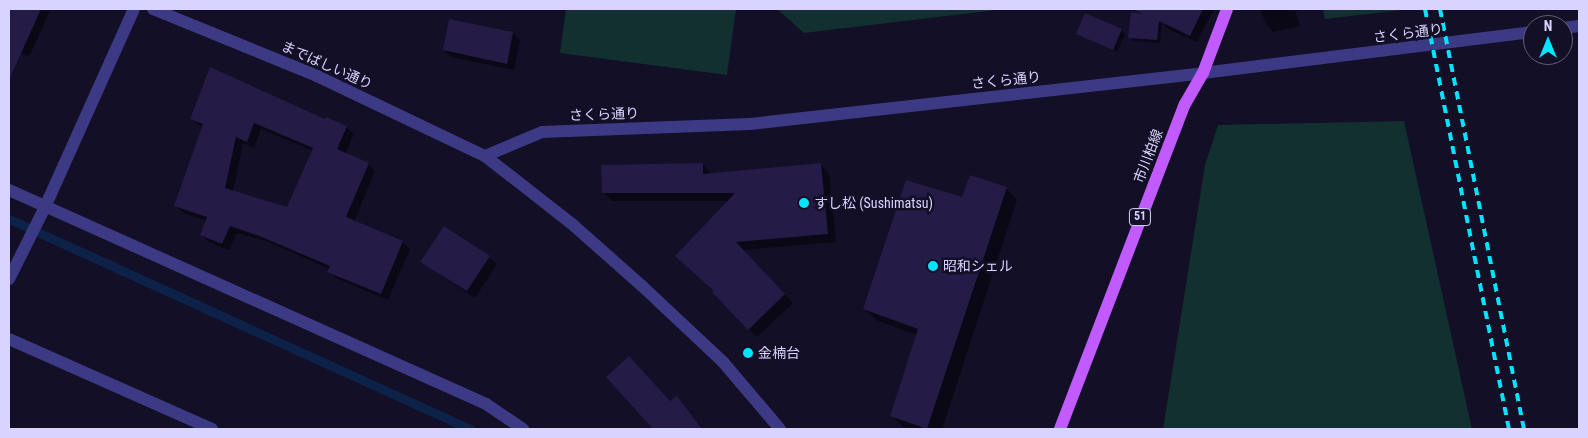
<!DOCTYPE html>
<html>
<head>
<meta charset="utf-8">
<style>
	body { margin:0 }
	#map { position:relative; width:1588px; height:438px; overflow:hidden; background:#130f26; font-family:"Roboto Condensed","Noto Sans JP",sans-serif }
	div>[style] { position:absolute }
	.green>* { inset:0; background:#12302f }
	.shadow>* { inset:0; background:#0007 }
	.stream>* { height:9px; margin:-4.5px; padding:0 4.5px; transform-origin:4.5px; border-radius:4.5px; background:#0c2248 }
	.building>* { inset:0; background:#241b47 }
	.minor>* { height:12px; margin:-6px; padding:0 6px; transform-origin:6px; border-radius:6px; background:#3d3a85 }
	.major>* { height:12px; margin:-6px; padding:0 6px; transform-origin:6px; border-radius:6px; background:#c25bff }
	.rail>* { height:4px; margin-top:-2px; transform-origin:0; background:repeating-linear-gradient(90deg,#00e5ff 0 8px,transparent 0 14px) }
	.dots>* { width:14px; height:14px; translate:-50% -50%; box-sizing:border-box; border:2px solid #130f26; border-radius:50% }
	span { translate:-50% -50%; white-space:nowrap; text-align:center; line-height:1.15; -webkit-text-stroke:5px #130f26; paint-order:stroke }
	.shield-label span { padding:1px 4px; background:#130f26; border:1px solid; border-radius:4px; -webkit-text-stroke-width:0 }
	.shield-label { font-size:12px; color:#d9d4ff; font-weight:700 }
	.street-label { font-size:14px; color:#d9d4ff }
	.poi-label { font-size:14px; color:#d9d4ff }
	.left { translate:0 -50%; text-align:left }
	.frame { position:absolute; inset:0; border:10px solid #d9d4ff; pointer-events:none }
	.north { position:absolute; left:1523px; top:15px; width:50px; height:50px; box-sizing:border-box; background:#130f26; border:1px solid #625e7d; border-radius:50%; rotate:0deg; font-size:14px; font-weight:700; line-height:20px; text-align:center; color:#d9d4ff }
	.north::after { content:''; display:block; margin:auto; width:18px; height:22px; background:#00e5ff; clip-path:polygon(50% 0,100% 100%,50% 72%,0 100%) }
</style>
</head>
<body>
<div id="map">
	<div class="green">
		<i style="clip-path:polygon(566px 9px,736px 9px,727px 75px,560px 53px)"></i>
		<i style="clip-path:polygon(777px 9px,1005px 9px,804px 33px)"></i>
		<i style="clip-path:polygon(1323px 9px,1411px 9px,1325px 19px)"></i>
		<i style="clip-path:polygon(1404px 121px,1472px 429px,1163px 429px,1205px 165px,1218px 125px)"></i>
	</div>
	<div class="shadow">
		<i style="clip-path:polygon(9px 9px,50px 11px,29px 57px,9px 47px)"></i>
		<i style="clip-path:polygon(1170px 9px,1214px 9px,1197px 42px,1170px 30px,1162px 21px,1160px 43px,1133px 41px,1130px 37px,1132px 14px,1163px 21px)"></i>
		<i style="clip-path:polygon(1260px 9px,1307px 9px,1295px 11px,1300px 26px,1273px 32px,1266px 24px)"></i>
		<i style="clip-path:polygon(450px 20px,513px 33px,520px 41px,514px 70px,451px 57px,444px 50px)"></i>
		<i style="clip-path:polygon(1121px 30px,1125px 34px,1117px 52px,1077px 33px)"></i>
		<i style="clip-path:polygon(evenodd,191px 119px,325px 121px,346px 127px,354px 134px,345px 154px,368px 164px,375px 171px,354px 222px,402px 242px,410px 249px,388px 300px,336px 278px,330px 269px,266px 241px,237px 233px,229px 250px,209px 242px,202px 235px,207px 221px,183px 213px,176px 206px,203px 128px,191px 119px,261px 129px,313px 151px,288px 209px,233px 192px,243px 143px,254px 148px,261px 129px)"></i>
		<i style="clip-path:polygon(703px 164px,711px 174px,821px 165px,829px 173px,836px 242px,743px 250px,793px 303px,757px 337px,714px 292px,729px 201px,612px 201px,603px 192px)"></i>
		<i style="clip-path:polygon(1006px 188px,1017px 200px,942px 429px,903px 427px,892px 416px,917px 335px,876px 320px,864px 309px,962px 199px)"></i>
		<i style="clip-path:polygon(489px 257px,497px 264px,475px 298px,422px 262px)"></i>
		<i style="clip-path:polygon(607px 377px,670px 403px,677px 398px,703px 429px,654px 429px)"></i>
	</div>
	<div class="stream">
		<i style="left:9px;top:219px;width:507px;rotate:24.49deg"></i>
	</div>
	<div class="building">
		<i style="clip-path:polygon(9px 9px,41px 9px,9px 80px)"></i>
		<i style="clip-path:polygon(1133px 9px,1203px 9px,1190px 36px,1159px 21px,1157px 40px,1128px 38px,1131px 12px,1143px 14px)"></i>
		<i style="clip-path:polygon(1085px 13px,1122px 29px,1113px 50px,1076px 34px)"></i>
		<i style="clip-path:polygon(449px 19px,513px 32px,507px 64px,443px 50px)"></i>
		<i style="clip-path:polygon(evenodd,210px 67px,325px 119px,326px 117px,347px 126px,337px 149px,369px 163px,346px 217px,403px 241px,381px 294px,327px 272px,330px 266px,257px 235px,230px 226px,222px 244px,200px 235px,207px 217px,174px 206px,203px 124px,190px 119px,210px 67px,254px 123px,313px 148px,287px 207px,225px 188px,236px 137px,247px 142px,254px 123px)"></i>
		<i style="clip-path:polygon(703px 163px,703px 174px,821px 163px,828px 234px,736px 242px,785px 294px,748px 330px,712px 292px,714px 291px,675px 256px,735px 193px,602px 193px,601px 165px)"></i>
		<i style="clip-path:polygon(970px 175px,1007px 187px,927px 429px,890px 416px,918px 329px,863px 309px,906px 180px,962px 197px)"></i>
		<i style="clip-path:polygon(444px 226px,490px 256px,467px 291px,420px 262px)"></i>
		<i style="clip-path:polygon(629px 356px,670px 401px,677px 396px,702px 429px,653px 429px,606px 377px)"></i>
	</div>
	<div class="minor">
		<i style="left:153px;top:9px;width:177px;rotate:22.2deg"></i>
		<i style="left:317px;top:76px;width:186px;rotate:25.5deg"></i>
		<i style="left:485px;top:156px;width:110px;rotate:38deg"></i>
		<i style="left:572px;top:224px;width:92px;rotate:41.5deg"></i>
		<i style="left:641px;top:285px;width:112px;rotate:43.2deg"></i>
		<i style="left:723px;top:362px;width:88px;rotate:49.6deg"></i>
		<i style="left:1563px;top:28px;width:16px;rotate:-7deg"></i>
		<i style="left:485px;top:156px;width:62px;rotate:-22.8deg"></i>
		<i style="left:542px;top:132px;width:208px;rotate:-2.2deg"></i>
		<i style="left:750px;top:124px;width:456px;rotate:-6.4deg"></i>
		<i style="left:1203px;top:73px;width:333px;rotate:-7.1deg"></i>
		<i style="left:9px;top:190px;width:523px;rotate:24.16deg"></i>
		<i style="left:486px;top:404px;width:45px;rotate:34deg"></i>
		<i style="left:9px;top:279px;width:80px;rotate:-63.4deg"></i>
		<i style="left:45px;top:207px;width:217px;rotate:-65.8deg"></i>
		<i style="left:9px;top:339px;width:222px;rotate:23.9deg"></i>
	</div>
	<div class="major">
		<i style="left:1060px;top:429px;width:348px;rotate:-69deg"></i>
		<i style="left:1185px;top:104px;width:36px;rotate:-60deg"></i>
		<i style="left:1203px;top:73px;width:68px;rotate:-69.4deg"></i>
	</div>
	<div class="rail">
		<i style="left:1425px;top:9px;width:428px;rotate:78.7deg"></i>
		<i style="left:1440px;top:9px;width:428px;rotate:78.7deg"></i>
	</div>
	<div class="dots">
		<i style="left:804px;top:203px;background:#00e5ff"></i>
		<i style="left:933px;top:266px;background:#00e5ff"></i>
		<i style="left:748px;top:353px;background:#00e5ff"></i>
	</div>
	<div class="shield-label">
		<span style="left:1140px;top:217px">51</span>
	</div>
	<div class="street-label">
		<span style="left:1408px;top:33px;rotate:-7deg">さくら通り</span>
		<span style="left:327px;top:65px;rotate:24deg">までばしい通り</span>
		<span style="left:1006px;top:80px;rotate:-6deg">さくら通り</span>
		<span style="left:604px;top:114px;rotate:-2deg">さくら通り</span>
		<span style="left:1148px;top:156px;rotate:-69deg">市川柏線</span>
	</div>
	<div class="poi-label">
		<span class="left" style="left:814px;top:203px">すし松 (Sushimatsu)</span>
		<span class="left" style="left:943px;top:266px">昭和シェル</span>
		<span class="left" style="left:758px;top:353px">金楠台</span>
	</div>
	<div class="frame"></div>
	<div class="north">N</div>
</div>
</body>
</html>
